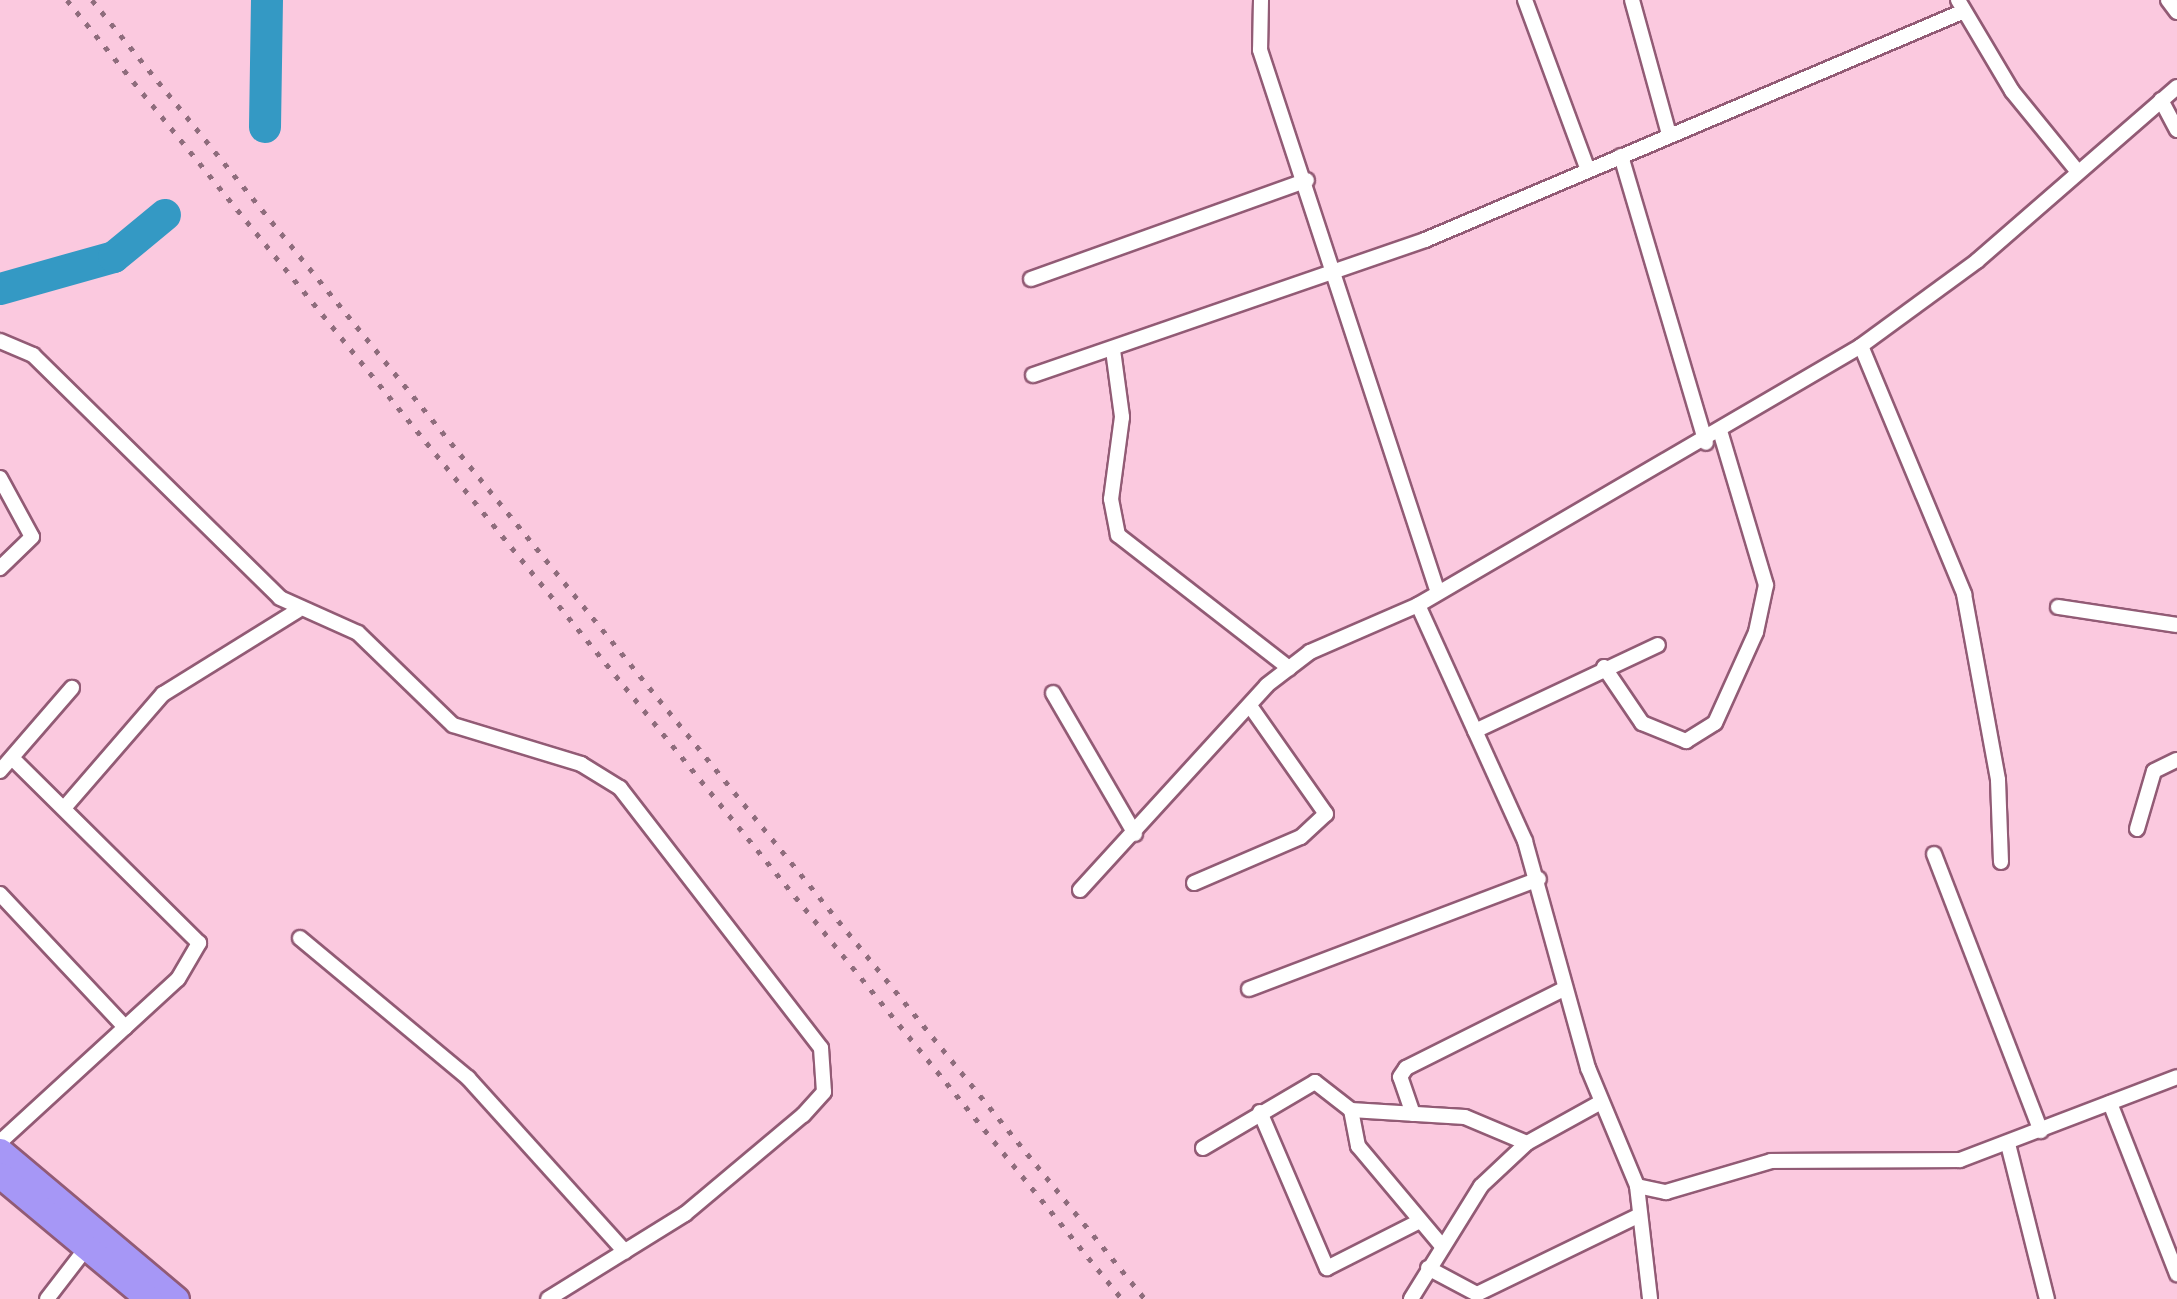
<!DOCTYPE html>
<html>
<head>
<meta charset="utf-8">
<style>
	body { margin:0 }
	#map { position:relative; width:2177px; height:1299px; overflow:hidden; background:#fbc9df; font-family:"Varela Round",sans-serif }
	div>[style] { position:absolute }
	.river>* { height:32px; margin:-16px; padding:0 16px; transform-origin:16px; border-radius:16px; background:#3499c4 }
	.roads { filter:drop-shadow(2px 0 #925b75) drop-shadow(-2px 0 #925b75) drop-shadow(0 2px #925b75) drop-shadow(0 -2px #925b75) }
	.street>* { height:14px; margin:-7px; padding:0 7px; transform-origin:7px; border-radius:7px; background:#fff }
	.highway>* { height:25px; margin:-12.5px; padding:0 12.5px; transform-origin:12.5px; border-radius:12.5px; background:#a697f6 }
	.rail>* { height:5px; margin-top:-2.5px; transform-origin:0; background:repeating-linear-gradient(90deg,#8e6c7c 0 5px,transparent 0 15px) }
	span { translate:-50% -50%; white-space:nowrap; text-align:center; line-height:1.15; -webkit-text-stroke:9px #f8deea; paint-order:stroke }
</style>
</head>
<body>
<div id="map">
	<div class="river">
		<i style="left:265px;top:127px;width:127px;rotate:-89.1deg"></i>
		<i style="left:0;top:289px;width:118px;rotate:-15.7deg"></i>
		<i style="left:114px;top:257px;width:66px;rotate:-39.5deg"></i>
	</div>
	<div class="roads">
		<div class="street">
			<i style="left:1261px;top:0;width:50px;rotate:91.1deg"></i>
			<i style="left:1260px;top:50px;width:565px;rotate:71.85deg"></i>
			<i style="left:1525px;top:0;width:181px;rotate:69.7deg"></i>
			<i style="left:1632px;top:0;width:139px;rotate:74.6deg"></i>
			<i style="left:1958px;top:0;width:106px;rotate:59.3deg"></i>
			<i style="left:2012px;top:91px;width:104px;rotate:50.8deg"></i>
			<i style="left:2168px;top:0;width:15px;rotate:53deg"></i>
			<i style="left:2177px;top:87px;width:265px;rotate:139deg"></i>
			<i style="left:1977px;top:261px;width:144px;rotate:143.8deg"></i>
			<i style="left:1861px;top:346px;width:513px;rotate:149.69deg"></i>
			<i style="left:1418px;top:605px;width:259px;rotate:65.6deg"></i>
			<i style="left:1525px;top:841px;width:236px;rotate:74.5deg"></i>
			<i style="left:1588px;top:1068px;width:128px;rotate:67.4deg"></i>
			<i style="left:1637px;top:1186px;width:30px;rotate:12deg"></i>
			<i style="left:1666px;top:1192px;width:109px;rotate:-16.4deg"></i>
			<i style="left:1771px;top:1161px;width:189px;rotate:-0.3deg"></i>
			<i style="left:1960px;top:1160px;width:232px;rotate:-20.9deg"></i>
			<i style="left:2161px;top:100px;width:34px;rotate:62deg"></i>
			<i style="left:1621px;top:156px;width:299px;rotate:73.5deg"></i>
			<i style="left:1031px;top:279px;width:293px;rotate:-19.7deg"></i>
			<i style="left:0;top:341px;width:36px;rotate:23deg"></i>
			<i style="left:33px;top:355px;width:346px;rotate:44.5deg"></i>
			<i style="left:280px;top:598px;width:85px;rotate:24.2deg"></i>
			<i style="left:358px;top:633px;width:132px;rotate:44.1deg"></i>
			<i style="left:453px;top:725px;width:134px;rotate:16.9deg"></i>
			<i style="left:581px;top:764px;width:46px;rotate:31.6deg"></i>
			<i style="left:620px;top:788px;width:329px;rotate:52.3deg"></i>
			<i style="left:821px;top:1048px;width:44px;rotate:86.1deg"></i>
			<i style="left:824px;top:1092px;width:31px;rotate:132deg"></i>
			<i style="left:803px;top:1115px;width:154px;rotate:140deg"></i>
			<i style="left:685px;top:1214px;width:161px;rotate:148.2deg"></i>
			<i style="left:1861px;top:346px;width:269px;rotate:67.4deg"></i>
			<i style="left:1964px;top:594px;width:189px;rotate:79.6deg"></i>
			<i style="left:1998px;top:780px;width:82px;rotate:87.9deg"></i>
			<i style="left:1113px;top:350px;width:68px;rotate:82.3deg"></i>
			<i style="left:1122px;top:417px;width:83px;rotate:97.6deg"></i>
			<i style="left:1111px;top:499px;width:37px;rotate:79deg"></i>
			<i style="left:1118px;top:535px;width:217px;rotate:37.9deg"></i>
			<i style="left:1033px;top:375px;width:415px;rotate:-19deg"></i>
			<i style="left:1425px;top:240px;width:583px;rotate:-23.01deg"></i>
			<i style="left:0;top:478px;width:67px;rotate:61.5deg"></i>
			<i style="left:32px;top:537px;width:45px;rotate:135.9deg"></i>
			<i style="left:2058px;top:607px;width:120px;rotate:8.6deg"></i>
			<i style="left:1604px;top:667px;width:68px;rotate:55.8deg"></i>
			<i style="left:1642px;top:723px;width:48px;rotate:22.2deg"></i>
			<i style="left:1686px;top:741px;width:34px;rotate:-32deg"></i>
			<i style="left:1715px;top:723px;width:100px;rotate:-65.7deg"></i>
			<i style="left:1756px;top:632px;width:48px;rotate:-78deg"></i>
			<i style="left:1766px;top:585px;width:158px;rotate:-106.6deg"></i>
			<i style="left:1053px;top:693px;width:163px;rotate:59.8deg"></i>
			<i style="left:1475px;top:731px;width:202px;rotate:-25.2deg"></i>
			<i style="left:0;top:771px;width:110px;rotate:-49.1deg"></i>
			<i style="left:65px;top:807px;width:150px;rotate:-49.1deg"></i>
			<i style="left:163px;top:694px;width:158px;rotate:-31.8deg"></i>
			<i style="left:2137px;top:829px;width:60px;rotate:-73.7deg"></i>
			<i style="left:2154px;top:771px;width:25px;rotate:-26deg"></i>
			<i style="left:1934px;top:854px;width:297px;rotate:68.9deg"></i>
			<i style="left:1194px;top:883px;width:116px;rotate:-23.3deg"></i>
			<i style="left:1301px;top:837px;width:34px;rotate:-43deg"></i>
			<i style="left:1326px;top:814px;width:132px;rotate:-125.1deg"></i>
			<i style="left:1080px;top:890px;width:277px;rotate:-47.6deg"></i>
			<i style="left:1267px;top:685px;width:54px;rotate:-37.5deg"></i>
			<i style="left:1310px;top:652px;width:118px;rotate:-23.5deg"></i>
			<i style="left:0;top:894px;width:183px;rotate:46.8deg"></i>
			<i style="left:300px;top:938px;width:219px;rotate:39.8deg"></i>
			<i style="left:468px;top:1078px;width:234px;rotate:47.9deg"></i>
			<i style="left:1249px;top:989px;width:310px;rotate:-20.8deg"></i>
			<i style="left:2110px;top:1103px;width:184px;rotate:68.6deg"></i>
			<i style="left:1351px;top:1110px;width:37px;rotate:79deg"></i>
			<i style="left:1358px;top:1146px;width:129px;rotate:50deg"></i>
			<i style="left:1260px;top:1112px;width:170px;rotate:66.8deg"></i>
			<i style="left:1327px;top:1268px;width:104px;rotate:-26.8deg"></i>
			<i style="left:1413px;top:1114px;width:39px;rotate:-109deg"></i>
			<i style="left:1400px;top:1077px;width:11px;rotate:-56deg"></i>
			<i style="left:1406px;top:1068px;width:177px;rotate:-26.6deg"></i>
			<i style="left:0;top:1142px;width:241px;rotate:-42.5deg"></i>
			<i style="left:178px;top:979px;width:42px;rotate:-59.7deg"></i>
			<i style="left:199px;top:943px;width:263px;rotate:-135.3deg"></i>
			<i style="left:2008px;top:1144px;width:160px;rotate:75.9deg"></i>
			<i style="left:1203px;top:1148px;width:130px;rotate:-30.5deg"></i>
			<i style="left:1315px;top:1082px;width:46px;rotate:37.9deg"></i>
			<i style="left:1351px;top:1110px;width:114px;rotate:3.5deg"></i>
			<i style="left:1465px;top:1117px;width:67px;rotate:22.8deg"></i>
			<i style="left:1637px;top:1186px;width:114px;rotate:83.4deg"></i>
			<i style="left:1428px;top:1268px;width:55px;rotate:28deg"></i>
			<i style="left:1477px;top:1294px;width:181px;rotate:-25.9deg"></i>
			<i style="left:47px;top:1299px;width:66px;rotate:-52.4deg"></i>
			<i style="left:1411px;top:1299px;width:133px;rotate:-58.2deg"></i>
			<i style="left:1481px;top:1186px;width:63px;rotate:-43.1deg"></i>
			<i style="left:1527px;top:1143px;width:85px;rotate:-29deg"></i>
		</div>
		<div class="highway">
			<i style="left:0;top:1151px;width:230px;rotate:40.1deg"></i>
			<i style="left:0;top:1175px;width:194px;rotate:39.8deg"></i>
		</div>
	</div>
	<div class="rail">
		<i style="left:67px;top:0;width:1673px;rotate:50.92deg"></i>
		<i style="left:92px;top:0;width:1672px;rotate:50.97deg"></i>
	</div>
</div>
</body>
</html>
